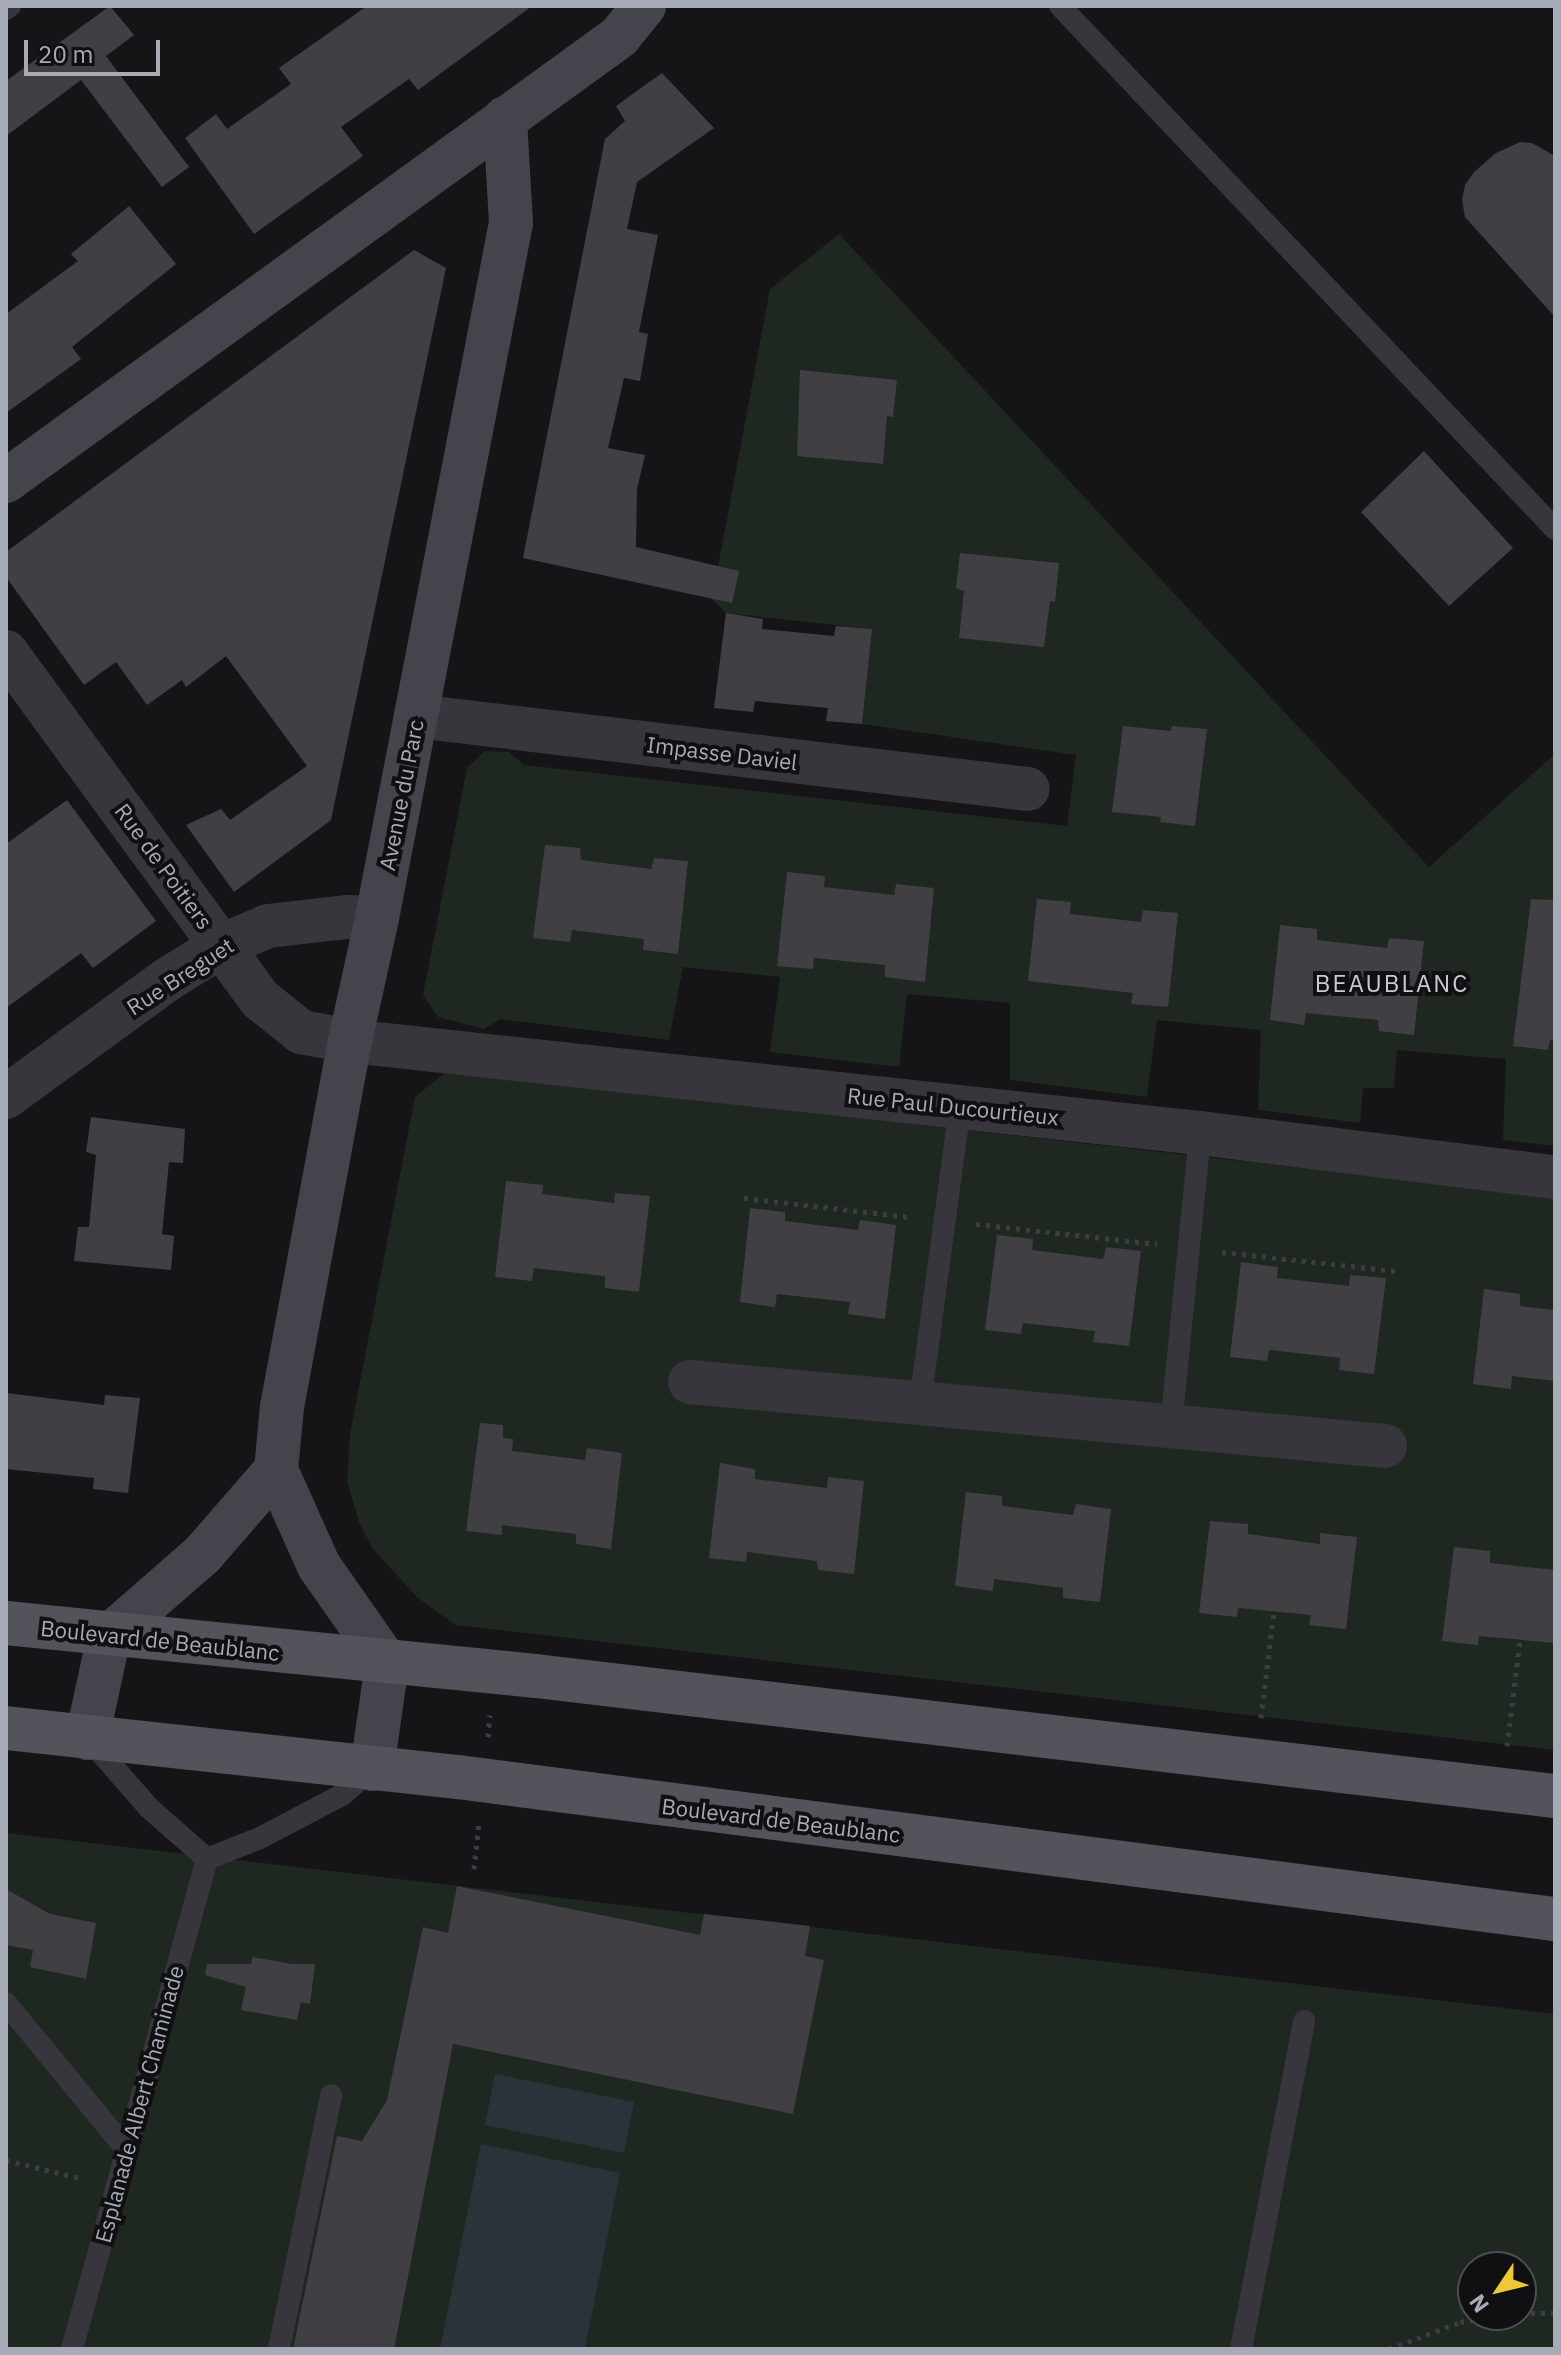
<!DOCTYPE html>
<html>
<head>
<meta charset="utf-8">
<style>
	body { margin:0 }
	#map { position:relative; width:1561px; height:2355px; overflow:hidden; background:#151517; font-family:"IBM Plex Sans",sans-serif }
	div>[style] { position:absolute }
	.green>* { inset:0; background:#1f2721 }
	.water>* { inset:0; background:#2c323a }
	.building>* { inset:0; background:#403f44 }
	.path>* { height:5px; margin-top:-2.5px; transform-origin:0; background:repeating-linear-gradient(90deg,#3c3d43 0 4px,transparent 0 10px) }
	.lane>* { height:22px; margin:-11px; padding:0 11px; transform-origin:11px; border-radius:11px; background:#36363c }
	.street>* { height:44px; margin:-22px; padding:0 22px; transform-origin:22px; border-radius:22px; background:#36363c }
	.secondary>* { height:44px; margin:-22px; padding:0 22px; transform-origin:22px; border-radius:22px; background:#44454c }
	.primary>* { height:44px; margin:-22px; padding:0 22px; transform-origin:22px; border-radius:22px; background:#52535b }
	span { translate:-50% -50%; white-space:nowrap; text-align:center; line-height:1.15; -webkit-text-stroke:8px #101012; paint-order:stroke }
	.street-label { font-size:22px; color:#a7aab7 }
	.neighbourhood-label { font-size:24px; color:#c8cad3; letter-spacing:2px }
	.frame { position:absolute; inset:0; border:8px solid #a7aab7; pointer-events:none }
	.north { position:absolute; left:1457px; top:2251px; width:80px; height:80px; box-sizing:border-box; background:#101012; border:2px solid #4c4e54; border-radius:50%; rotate:235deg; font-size:22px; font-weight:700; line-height:32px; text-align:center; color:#a7aab7 }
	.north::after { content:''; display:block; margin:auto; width:28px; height:36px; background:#edc937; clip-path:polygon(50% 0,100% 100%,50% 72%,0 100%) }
	.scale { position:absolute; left:24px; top:40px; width:136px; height:36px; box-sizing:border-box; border:4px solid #a7aab7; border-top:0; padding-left:10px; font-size:24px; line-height:28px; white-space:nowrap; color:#a7aab7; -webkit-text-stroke:6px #101012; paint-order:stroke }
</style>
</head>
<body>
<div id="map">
	<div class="green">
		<i style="clip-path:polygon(839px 234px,1429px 867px,1555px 754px,1555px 1146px,1503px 1140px,1506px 1059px,1397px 1050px,1394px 1088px,1363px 1088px,1360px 1123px,1258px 1110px,1261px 1030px,1157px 1020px,1147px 1097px,1010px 1080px,1010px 1003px,907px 994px,899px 1067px,770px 1052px,780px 977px,683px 967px,669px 1040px,500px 1019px,484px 1029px,438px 1017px,423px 995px,467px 768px,485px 751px,509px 752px,524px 765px,1067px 826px,1076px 755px,862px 724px,871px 629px,726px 613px,712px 599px,770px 289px)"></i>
		<i style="clip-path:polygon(446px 1072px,1555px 1196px,1555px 1750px,455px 1625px,417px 1597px,373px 1549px,359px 1522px,347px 1481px,350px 1434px,415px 1097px)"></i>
		<i style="clip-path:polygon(evenodd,6px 1833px,1555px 2014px,1555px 2349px,6px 2349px,6px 1833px,1473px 2267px,1521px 2267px,1521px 2315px,1473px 2315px,1473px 2267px)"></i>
	</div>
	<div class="water">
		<i style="clip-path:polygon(495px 2074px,634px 2102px,624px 2153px,485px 2125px)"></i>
		<i style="clip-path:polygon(481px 2144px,620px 2173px,585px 2349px,440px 2349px)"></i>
	</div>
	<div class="building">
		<i style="clip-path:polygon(110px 6px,134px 35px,106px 56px,189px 167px,162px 187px,81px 80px,6px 136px,6px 81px)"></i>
		<i style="clip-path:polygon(367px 6px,532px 6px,418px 90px,409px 79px,341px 127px,363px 156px,254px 234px,185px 138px,216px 114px,227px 129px,291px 84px,279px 68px)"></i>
		<i style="clip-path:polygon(662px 73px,714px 128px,637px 182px,627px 229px,658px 235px,639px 332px,648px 334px,640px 381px,624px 378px,608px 448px,645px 455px,637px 489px,636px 547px,739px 571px,732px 603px,523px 558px,605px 139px,625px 121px,616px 106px)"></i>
		<i style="clip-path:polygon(1520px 142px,1532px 143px,1555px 156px,1555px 317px,1465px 217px,1462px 200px,1465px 185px,1474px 172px,1496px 153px)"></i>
		<i style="clip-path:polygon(129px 206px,176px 264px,72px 347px,81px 359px,6px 413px,6px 314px,78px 261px,71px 254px)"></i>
		<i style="clip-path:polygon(414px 250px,446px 268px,331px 820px,234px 892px,186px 825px,221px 809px,230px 820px,307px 766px,226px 656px,186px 687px,182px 680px,147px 705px,116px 662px,84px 685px,6px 577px,6px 552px)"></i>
		<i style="clip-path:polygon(800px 370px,897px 380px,893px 417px,887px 416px,883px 464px,797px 456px)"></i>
		<i style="clip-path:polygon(1424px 451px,1513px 548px,1449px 606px,1361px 512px)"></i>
		<i style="clip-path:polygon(960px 553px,1059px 563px,1055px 602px,1050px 601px,1044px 647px,959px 638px,964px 591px,956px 588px)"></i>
		<i style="clip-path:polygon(726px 613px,763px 619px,762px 629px,834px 636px,836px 626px,872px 629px,862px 724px,826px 721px,828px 708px,755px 701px,753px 712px,714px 708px)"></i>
		<i style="clip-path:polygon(1123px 726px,1171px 731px,1172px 726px,1207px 729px,1195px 826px,1160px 822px,1161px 817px,1112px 812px)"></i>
		<i style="clip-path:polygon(67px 800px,156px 921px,93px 968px,81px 953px,6px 1008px,6px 844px)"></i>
		<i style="clip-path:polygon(545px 845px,580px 848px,581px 860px,651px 869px,654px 858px,688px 861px,678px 954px,643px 950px,644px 939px,572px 930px,570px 942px,533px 938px)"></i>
		<i style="clip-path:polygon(787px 872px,825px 876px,824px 887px,894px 895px,896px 884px,934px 888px,925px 982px,885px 977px,885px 965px,814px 958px,813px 969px,777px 966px)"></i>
		<i style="clip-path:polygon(1037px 899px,1071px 902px,1070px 914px,1141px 922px,1143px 910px,1178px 913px,1168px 1007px,1131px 1004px,1133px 993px,1028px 981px)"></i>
		<i style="clip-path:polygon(1531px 899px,1555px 900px,1555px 1040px,1550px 1040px,1548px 1050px,1513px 1046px)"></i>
		<i style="clip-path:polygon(1280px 925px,1317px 929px,1317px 940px,1387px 948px,1389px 938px,1424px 941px,1414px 1035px,1379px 1031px,1378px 1020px,1306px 1013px,1304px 1025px,1270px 1020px)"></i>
		<i style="clip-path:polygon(91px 1117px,185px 1129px,183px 1163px,169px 1162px,162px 1234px,174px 1236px,171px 1270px,74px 1261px,78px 1227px,89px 1227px,96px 1155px,86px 1152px)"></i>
		<i style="clip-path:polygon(506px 1181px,543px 1185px,542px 1194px,614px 1203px,615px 1193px,650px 1196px,639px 1292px,605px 1288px,605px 1276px,534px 1268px,532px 1281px,495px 1277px)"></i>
		<i style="clip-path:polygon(750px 1208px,785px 1212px,785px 1221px,858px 1230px,860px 1220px,896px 1225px,885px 1319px,848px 1314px,850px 1302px,777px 1294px,775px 1307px,740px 1302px)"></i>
		<i style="clip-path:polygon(997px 1235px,1033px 1239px,1032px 1250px,1103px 1259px,1106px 1247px,1141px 1251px,1129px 1346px,1093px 1342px,1095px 1331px,1023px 1323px,1021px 1334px,985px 1330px)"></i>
		<i style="clip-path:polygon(1241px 1262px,1278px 1267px,1277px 1278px,1349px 1286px,1350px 1275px,1386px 1278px,1374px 1374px,1339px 1370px,1340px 1358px,1269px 1350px,1267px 1361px,1230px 1357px)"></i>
		<i style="clip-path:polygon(1484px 1289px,1520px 1294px,1520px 1306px,1555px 1310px,1555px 1381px,1512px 1376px,1511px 1389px,1473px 1384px)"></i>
		<i style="clip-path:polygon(6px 1393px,104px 1405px,105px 1395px,140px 1398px,128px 1493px,93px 1489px,94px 1478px,6px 1469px)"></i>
		<i style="clip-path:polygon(480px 1423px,503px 1425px,503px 1438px,513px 1439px,512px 1451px,585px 1460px,587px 1448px,622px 1453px,611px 1549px,576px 1544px,576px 1534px,502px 1525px,502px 1535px,466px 1531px)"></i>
		<i style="clip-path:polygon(720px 1463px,755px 1469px,755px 1479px,827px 1488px,828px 1477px,864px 1481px,854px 1574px,818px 1570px,817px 1561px,747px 1552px,746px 1562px,709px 1558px)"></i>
		<i style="clip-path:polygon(966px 1492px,1002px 1496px,1002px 1506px,1073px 1515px,1076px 1504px,1111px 1509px,1100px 1602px,1063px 1598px,1063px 1588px,994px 1579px,993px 1591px,955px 1586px)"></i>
		<i style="clip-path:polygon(1210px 1521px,1248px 1524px,1248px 1534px,1320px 1544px,1320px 1533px,1357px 1537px,1346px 1629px,1309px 1625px,1311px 1615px,1238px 1608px,1237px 1617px,1199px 1613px)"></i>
		<i style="clip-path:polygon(1454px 1547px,1490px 1551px,1490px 1563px,1555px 1570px,1555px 1643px,1479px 1636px,1478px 1645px,1442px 1641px)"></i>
		<i style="clip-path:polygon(457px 1886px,700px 1935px,704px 1914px,810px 1926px,805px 1956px,824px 1960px,793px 2114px,453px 2044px,394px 2349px,293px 2349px,337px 2136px,362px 2141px,387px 2100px,423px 1927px,448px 1933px)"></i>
		<i style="clip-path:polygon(6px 1889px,50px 1914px,96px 1923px,86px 1979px,30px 1967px,33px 1950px,6px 1945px)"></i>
		<i style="clip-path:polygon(253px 1957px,292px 1964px,315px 1964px,310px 2004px,301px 2002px,297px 2020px,241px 2010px,246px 1987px,205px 1975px,207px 1964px,251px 1964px)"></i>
	</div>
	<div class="path">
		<i style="left:744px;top:1198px;width:167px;rotate:6.5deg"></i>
		<i style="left:976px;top:1224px;width:182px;rotate:6.3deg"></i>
		<i style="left:1222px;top:1252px;width:175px;rotate:6.2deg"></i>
		<i style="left:1261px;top:1718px;width:108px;rotate:-83.1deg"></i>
		<i style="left:488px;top:1737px;width:22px;rotate:-85deg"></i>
		<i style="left:1507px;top:1746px;width:107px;rotate:-83deg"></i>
		<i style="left:474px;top:1869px;width:47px;rotate:-83.9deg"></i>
		<i style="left:6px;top:2160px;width:80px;rotate:13.7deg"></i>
		<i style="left:1521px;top:2313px;width:34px"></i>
		<i style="left:1389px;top:2349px;width:76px;rotate:-20.8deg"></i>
		<i style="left:1460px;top:2322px;width:44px;rotate:-9.2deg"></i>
	</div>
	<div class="lane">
		<i style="left:1060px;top:6px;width:720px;rotate:46.58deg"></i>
		<i style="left:6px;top:9px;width:5px;rotate:-37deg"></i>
		<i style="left:920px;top:1403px;width:299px;rotate:-82.3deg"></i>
		<i style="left:1171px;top:1426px;width:294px;rotate:-84.3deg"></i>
		<i style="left:88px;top:1738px;width:93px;rotate:48.9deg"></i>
		<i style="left:149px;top:1808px;width:77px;rotate:41.3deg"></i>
		<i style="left:207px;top:1859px;width:57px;rotate:-21.6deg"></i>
		<i style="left:260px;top:1838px;width:93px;rotate:-27.7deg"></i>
		<i style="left:342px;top:1795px;width:40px;rotate:-41deg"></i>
		<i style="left:6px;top:2003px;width:189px;rotate:50.6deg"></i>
		<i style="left:72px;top:2349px;width:508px;rotate:-74.6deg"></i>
		<i style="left:279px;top:2349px;width:259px;rotate:-78.4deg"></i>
		<i style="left:1241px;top:2349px;width:334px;rotate:-79.1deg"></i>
	</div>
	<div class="street">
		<i style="left:6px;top:652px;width:430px;rotate:53.8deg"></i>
		<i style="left:260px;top:999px;width:53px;rotate:38.8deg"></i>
		<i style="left:301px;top:1032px;width:50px;rotate:10.4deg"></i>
		<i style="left:350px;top:1041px;width:855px;rotate:6.18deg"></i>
		<i style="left:1200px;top:1133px;width:358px;rotate:7.1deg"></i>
		<i style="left:416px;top:716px;width:616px;rotate:6.8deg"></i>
		<i style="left:6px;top:1097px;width:200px;rotate:-36.1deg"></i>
		<i style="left:168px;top:979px;width:62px;rotate:-31.9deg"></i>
		<i style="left:221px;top:946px;width:51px;rotate:-23.1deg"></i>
		<i style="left:268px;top:926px;width:80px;rotate:-6.5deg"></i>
		<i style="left:347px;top:917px;width:30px;rotate:2deg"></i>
		<i style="left:690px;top:1382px;width:698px;rotate:5.26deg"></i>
	</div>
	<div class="secondary">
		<i style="left:6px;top:481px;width:757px;rotate:-35.92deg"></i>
		<i style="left:619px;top:37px;width:40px;rotate:-51deg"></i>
		<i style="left:87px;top:1738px;width:104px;rotate:-77.8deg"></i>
		<i style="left:109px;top:1636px;width:123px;rotate:-41.1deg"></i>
		<i style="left:202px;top:1555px;width:113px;rotate:-49deg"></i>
		<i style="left:372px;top:1769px;width:107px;rotate:-81.9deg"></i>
		<i style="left:387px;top:1663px;width:118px;rotate:-125deg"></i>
		<i style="left:319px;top:1566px;width:105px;rotate:-114.1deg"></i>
		<i style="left:276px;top:1470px;width:63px;rotate:-84.6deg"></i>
		<i style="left:282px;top:1407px;width:372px;rotate:-79.5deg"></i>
		<i style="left:350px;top:1041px;width:126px;rotate:-77.6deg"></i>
		<i style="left:377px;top:918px;width:708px;rotate:-79.09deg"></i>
		<i style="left:511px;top:223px;width:105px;rotate:-93.3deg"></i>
	</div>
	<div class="primary">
		<i style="left:6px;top:1623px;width:533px;rotate:5.71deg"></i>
		<i style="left:536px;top:1676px;width:1026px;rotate:6.72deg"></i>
		<i style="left:6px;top:1728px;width:455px;rotate:6.2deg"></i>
		<i style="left:458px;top:1777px;width:1106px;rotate:7.38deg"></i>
	</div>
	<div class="street-label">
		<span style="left:722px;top:753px;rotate:7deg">Impasse Daviel</span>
		<span style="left:401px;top:795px;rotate:-79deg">Avenue du Parc</span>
		<span style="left:164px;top:866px;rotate:54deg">Rue de Poitiers</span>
		<span style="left:180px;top:976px;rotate:-33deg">Rue Breguet</span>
		<span style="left:953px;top:1106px;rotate:6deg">Rue Paul Ducourtieux</span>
		<span style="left:160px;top:1640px;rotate:6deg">Boulevard de Beaublanc</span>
		<span style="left:781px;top:1820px;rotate:7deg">Boulevard de Beaublanc</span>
		<span style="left:139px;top:2104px;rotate:-75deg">Esplanade Albert Chaminade</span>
	</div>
	<div class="neighbourhood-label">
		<span style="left:1392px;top:984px">BEAUBLANC</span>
	</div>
	<div class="frame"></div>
	<div class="north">N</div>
	<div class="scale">20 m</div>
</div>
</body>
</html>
